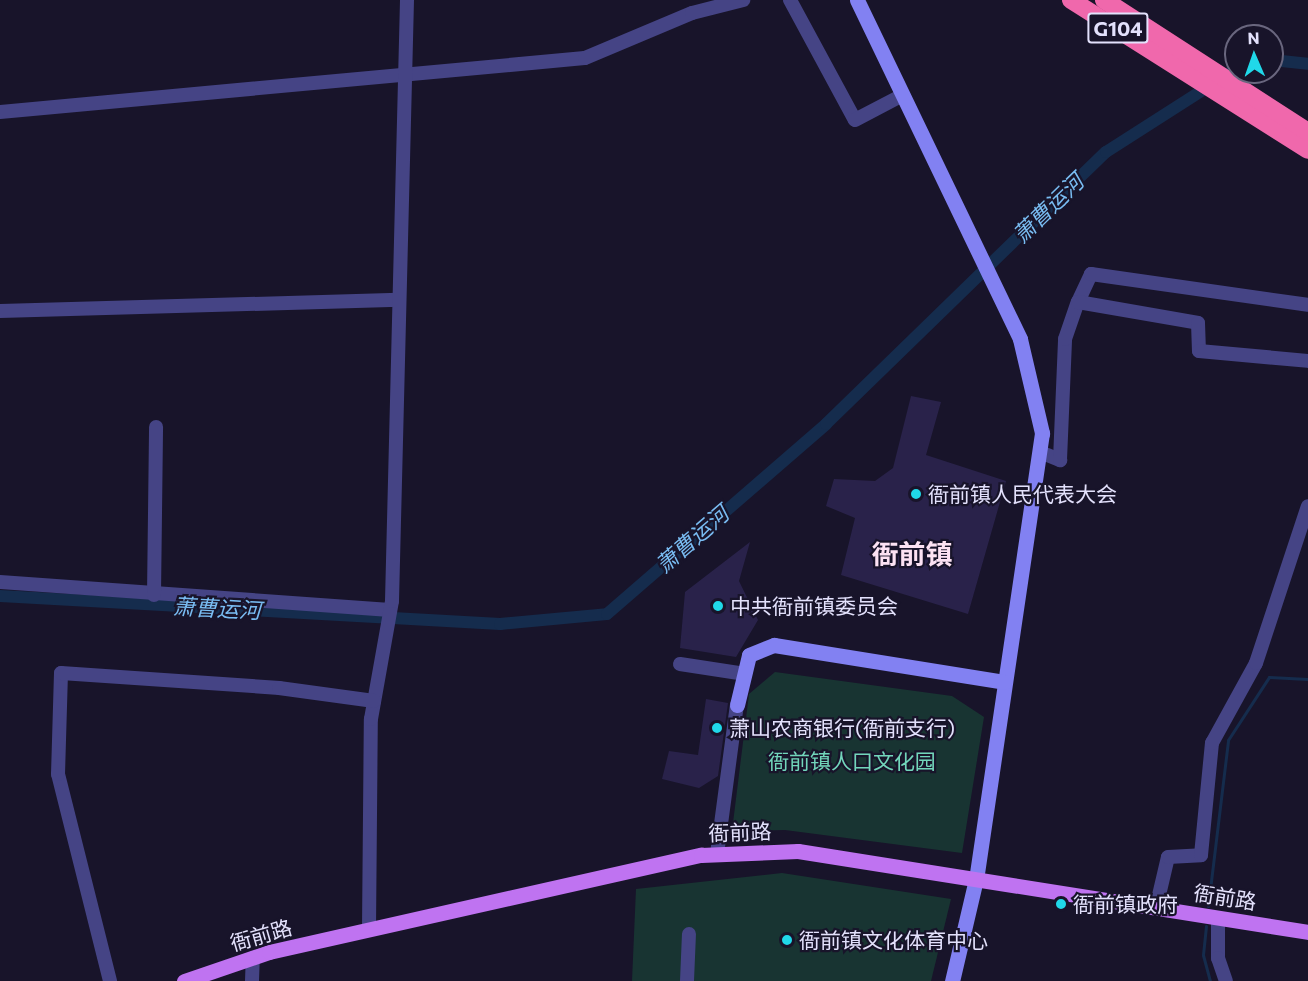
<!DOCTYPE html>
<html>
<head>
<meta charset="utf-8">
<style>
	body { margin:0 }
	#map { position:relative; width:1308px; height:981px; overflow:hidden; background:#18142a; font-family:Commissioner,"Noto Sans SC",sans-serif }
	div>[style] { position:absolute }
	.green>* { inset:0; background:#183432 }
	.stream>* { height:3px; margin:-1.5px; padding:0 1.5px; transform-origin:1.5px; border-radius:1.5px; background:#152c4d }
	.canal>* { height:12px; margin:-6px; padding:0 6px; transform-origin:6px; border-radius:6px; background:#152c4d }
	.building>* { inset:0; background:#29224a }
	.street>* { height:14px; margin:-7px; padding:0 7px; transform-origin:7px; border-radius:7px; background:#454485 }
	.secondary>* { height:15px; margin:-7.5px; padding:0 7.5px; transform-origin:7.5px; border-radius:7.5px; background:#8281f2 }
	.primary>* { height:15px; margin:-7.5px; padding:0 7.5px; transform-origin:7.5px; border-radius:7.5px; background:#bf73f1 }
	.highway>* { height:18px; margin:-9px; padding:0 9px; transform-origin:9px; border-radius:9px; background:#f068ac }
	.dots>* { width:16px; height:16px; translate:-50% -50%; box-sizing:border-box; border:3px solid #18142a; border-radius:50% }
	span { translate:-50% -50%; white-space:nowrap; text-align:center; line-height:1.15; -webkit-text-stroke:4.5px #18142a; paint-order:stroke }
	.shield-label span { padding:2px 4px; background:#18142a; border:2px solid; border-radius:4px; -webkit-text-stroke-width:0 }
	.shield-label { font-size:20px; color:#e3e1fc; font-weight:700 }
	.poi-label { font-size:21px; color:#e3e1fc }
	.left { translate:0 -50%; text-align:left }
	.park-label { font-size:21px; color:#72d6bb }
	.street-label { font-size:21px; color:#e3e1fc }
	.water-label { font-size:22px; color:#79bcf2; font-style:italic }
	.district-label { font-size:27px; color:#fce2f3; font-weight:700 }
	.north { position:absolute; left:1224px; top:24px; width:60px; height:60px; box-sizing:border-box; background:#18142a; border:2px solid #69667e; border-radius:50%; rotate:358deg; font-size:16px; font-weight:700; line-height:24px; text-align:center; color:#e3e1fc }
	.north::after { content:''; display:block; margin:auto; width:21px; height:27px; background:#20d8e9; clip-path:polygon(50% 0,100% 100%,50% 72%,0 100%) }
</style>
</head>
<body>
<div id="map">
	<div class="green">
		<i style="clip-path:polygon(775px 672px,952px 696px,984px 717px,962px 853px,785px 830px,732px 831px,749px 694px)"></i>
		<i style="clip-path:polygon(782px 873px,951px 899px,931px 981px,632px 981px,636px 889px)"></i>
	</div>
	<div class="stream">
		<i style="left:1208px;top:906px;width:167px;rotate:-83.1deg"></i>
		<i style="left:1228px;top:740px;width:75px;rotate:-56.9deg"></i>
		<i style="left:1269px;top:677px;width:39px;rotate:3deg"></i>
		<i style="left:1206px;top:926px;width:29px;rotate:96deg"></i>
		<i style="left:1203px;top:955px;width:27px;rotate:75deg"></i>
	</div>
	<div class="canal">
		<i style="left:1272px;top:60px;width:36px;rotate:6deg"></i>
		<i style="left:0;top:596px;width:501px;rotate:3.21deg"></i>
		<i style="left:500px;top:624px;width:107px;rotate:-5.3deg"></i>
		<i style="left:607px;top:614px;width:290px;rotate:-40.9deg"></i>
		<i style="left:826px;top:424px;width:390px;rotate:-44.2deg"></i>
		<i style="left:1106px;top:152px;width:154px;rotate:-32.6deg"></i>
	</div>
	<div class="building">
		<i style="clip-path:polygon(911px 396px,941px 402px,926px 455px,1006px 481px,968px 614px,841px 575px,855px 518px,826px 506px,834px 479px,875px 481px,893px 468px)"></i>
		<i style="clip-path:polygon(750px 542px,739px 581px,758px 620px,736px 657px,680px 648px,685px 592px)"></i>
		<i style="clip-path:polygon(706px 699px,728px 703px,718px 776px,699px 788px,662px 779px,669px 751px,698px 755px)"></i>
	</div>
	<div class="street">
		<i style="left:790px;top:0;width:136px;rotate:61.6deg"></i>
		<i style="left:855px;top:120px;width:52px;rotate:-27.6deg"></i>
		<i style="left:0;top:112px;width:587px;rotate:-5.27deg"></i>
		<i style="left:585px;top:58px;width:116px;rotate:-22.8deg"></i>
		<i style="left:692px;top:13px;width:53px;rotate:-14.3deg"></i>
		<i style="left:1078px;top:302px;width:31px;rotate:-65deg"></i>
		<i style="left:1091px;top:274px;width:219px;rotate:8.1deg"></i>
		<i style="left:0;top:311px;width:399px;rotate:-1.6deg"></i>
		<i style="left:1040px;top:452px;width:22px;rotate:22deg"></i>
		<i style="left:1060px;top:460px;width:121px;rotate:-87.6deg"></i>
		<i style="left:1065px;top:339px;width:39px;rotate:-71deg"></i>
		<i style="left:1078px;top:302px;width:122px;rotate:9.9deg"></i>
		<i style="left:1198px;top:323px;width:28px;rotate:88deg"></i>
		<i style="left:1199px;top:351px;width:109px;rotate:5.2deg"></i>
		<i style="left:0;top:582px;width:391px;rotate:4.1deg"></i>
		<i style="left:154px;top:595px;width:168px;rotate:-89.3deg"></i>
		<i style="left:680px;top:664px;width:66px;rotate:8.7deg"></i>
		<i style="left:717px;top:854px;width:150px;rotate:-82.4deg"></i>
		<i style="left:1156px;top:908px;width:52px;rotate:-76.8deg"></i>
		<i style="left:1168px;top:857px;width:33px;rotate:-3deg"></i>
		<i style="left:1201px;top:855px;width:113px;rotate:-84.4deg"></i>
		<i style="left:1212px;top:743px;width:91px;rotate:-61.2deg"></i>
		<i style="left:1256px;top:663px;width:165px;rotate:-71.7deg"></i>
		<i style="left:1218px;top:918px;width:40px;rotate:90deg"></i>
		<i style="left:1218px;top:958px;width:24px;rotate:71deg"></i>
		<i style="left:369px;top:929px;width:210px;rotate:-89.5deg"></i>
		<i style="left:371px;top:719px;width:120px;rotate:-79.9deg"></i>
		<i style="left:392px;top:601px;width:601px;rotate:-88.57deg"></i>
		<i style="left:110px;top:981px;width:213px;rotate:-104.1deg"></i>
		<i style="left:58px;top:774px;width:101px;rotate:-88.3deg"></i>
		<i style="left:61px;top:673px;width:219px;rotate:3.9deg"></i>
		<i style="left:279px;top:688px;width:96px;rotate:7.8deg"></i>
		<i style="left:252px;top:981px;width:23px;rotate:-88deg"></i>
		<i style="left:687px;top:981px;width:47px;rotate:-87.6deg"></i>
	</div>
	<div class="secondary">
		<i style="left:857px;top:0;width:376px;rotate:64.3deg"></i>
		<i style="left:1020px;top:339px;width:97px;rotate:76.8deg"></i>
		<i style="left:1042px;top:433px;width:451px;rotate:98.4deg"></i>
		<i style="left:976px;top:879px;width:105px;rotate:103.2deg"></i>
		<i style="left:737px;top:705px;width:51px;rotate:-76.5deg"></i>
		<i style="left:749px;top:655px;width:27px;rotate:-22deg"></i>
		<i style="left:774px;top:645px;width:233px;rotate:9.1deg"></i>
	</div>
	<div class="primary">
		<i style="left:184px;top:981px;width:90px;rotate:-18.8deg"></i>
		<i style="left:269px;top:952px;width:443px;rotate:-12.7deg"></i>
		<i style="left:701px;top:855px;width:97px;rotate:-2.4deg"></i>
		<i style="left:798px;top:851px;width:516px;rotate:9.02deg"></i>
	</div>
	<div class="highway">
		<i style="left:1071px;top:0;width:280px;rotate:32.3deg"></i>
		<i style="left:1104px;top:0;width:243px;rotate:32.9deg"></i>
	</div>
	<div class="dots">
		<i style="left:916px;top:494px;background:#20d8e9"></i>
		<i style="left:718px;top:606px;background:#20d8e9"></i>
		<i style="left:717px;top:728px;background:#20d8e9"></i>
		<i style="left:1061px;top:904px;background:#20d8e9"></i>
		<i style="left:787px;top:940px;background:#20d8e9"></i>
	</div>
	<div class="shield-label">
		<span style="left:1118px;top:28px">G104</span>
	</div>
	<div class="poi-label">
		<span class="left" style="left:928px;top:494px">衙前镇人民代表大会</span>
		<span class="left" style="left:730px;top:606px">中共衙前镇委员会</span>
		<span class="left" style="left:729px;top:728px">萧山农商银行(衙前支行)</span>
		<span class="left" style="left:1073px;top:904px">衙前镇政府</span>
		<span class="left" style="left:799px;top:940px">衙前镇文化体育中心</span>
	</div>
	<div class="park-label">
		<span style="left:852px;top:761px">衙前镇人口文化园</span>
	</div>
	<div class="street-label">
		<span style="left:740px;top:832px;rotate:-2deg">衙前路</span>
		<span style="left:1225px;top:897px;rotate:9deg">衙前路</span>
		<span style="left:261px;top:935px;rotate:-16deg">衙前路</span>
	</div>
	<div class="water-label">
		<span style="left:1048px;top:208px;rotate:-44deg">萧曹运河</span>
		<span style="left:692px;top:539px;rotate:-41deg">萧曹运河</span>
		<span style="left:217px;top:608px;rotate:3deg">萧曹运河</span>
	</div>
	<div class="district-label">
		<span style="left:912px;top:554px">衙前镇</span>
	</div>
	<div class="north">N</div>
</div>
</body>
</html>
